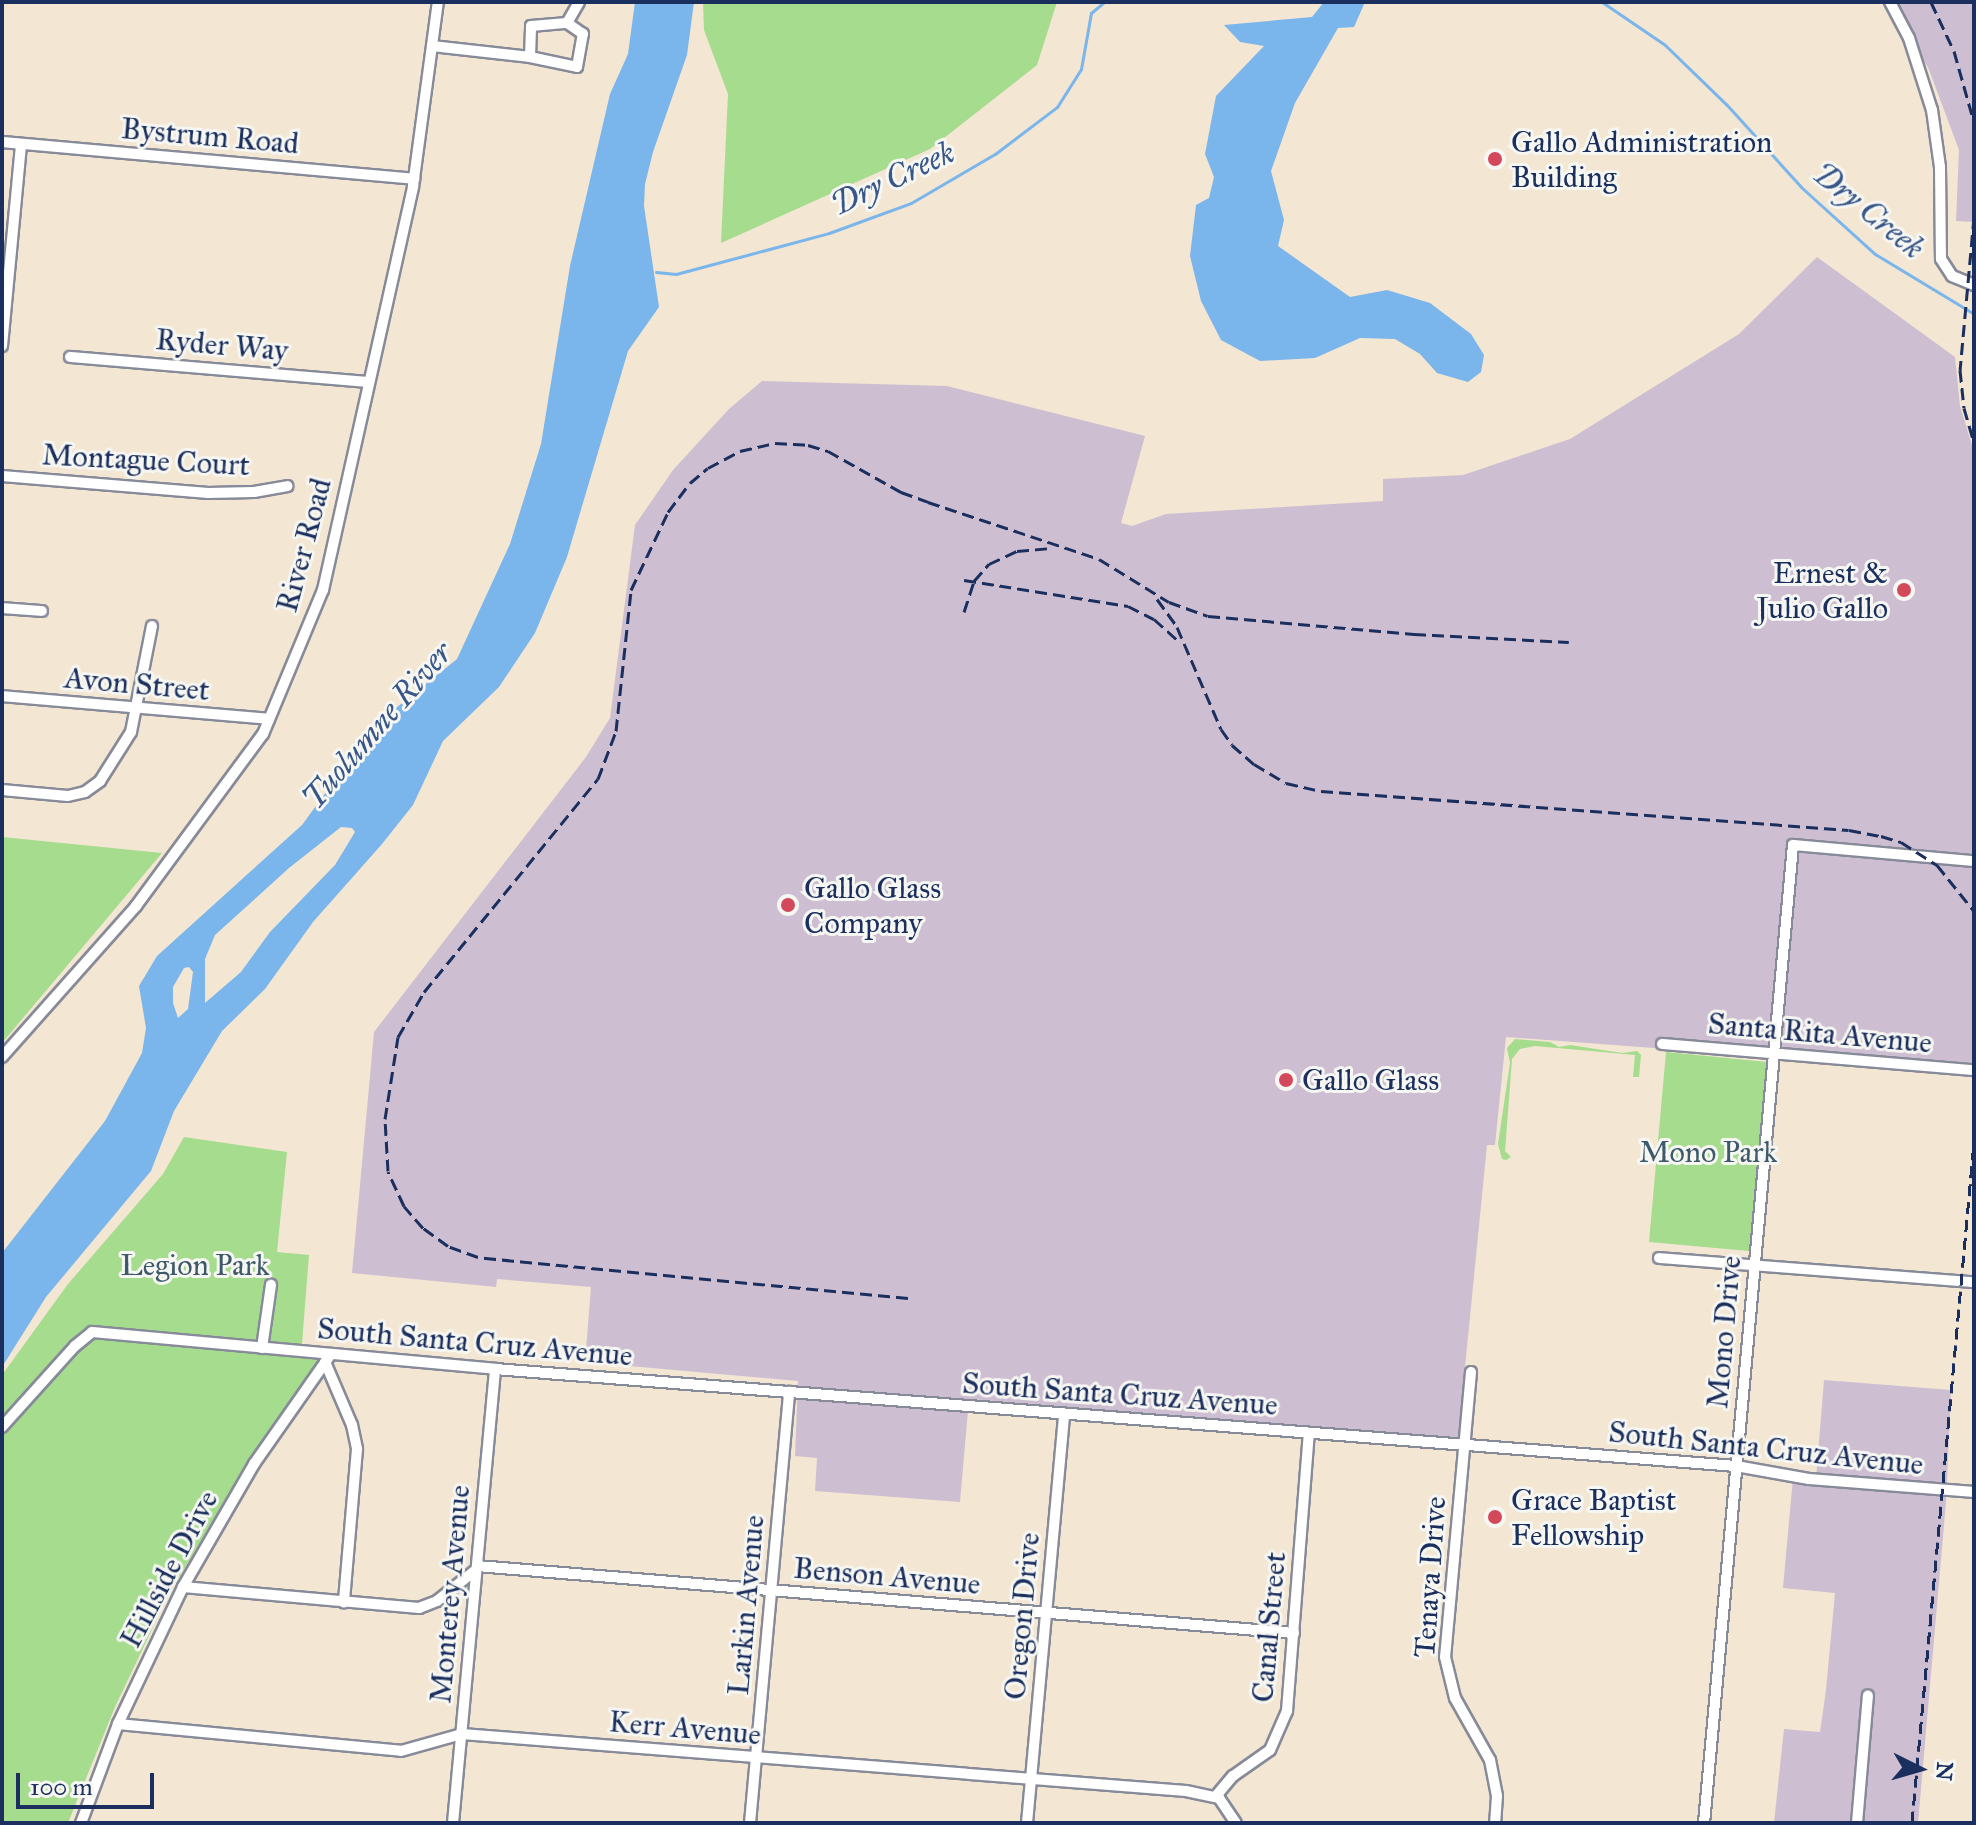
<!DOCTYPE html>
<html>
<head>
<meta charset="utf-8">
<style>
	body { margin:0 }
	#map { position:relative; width:1976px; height:1825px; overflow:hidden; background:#f3e6d3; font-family:"IM FELL Great Primer",serif }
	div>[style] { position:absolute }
	.industrial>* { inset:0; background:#cebed2 }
	.green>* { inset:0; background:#a5dc8e }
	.water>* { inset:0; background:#7ab5eb }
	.stream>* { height:3px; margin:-1.5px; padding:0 1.5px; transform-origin:1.5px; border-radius:1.5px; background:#7ab5eb }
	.roads { filter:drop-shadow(2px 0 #878a98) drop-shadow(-2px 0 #878a98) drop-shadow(0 2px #878a98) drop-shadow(0 -2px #878a98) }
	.minor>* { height:10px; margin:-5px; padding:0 5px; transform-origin:5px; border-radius:5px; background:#fff }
	.rail>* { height:3px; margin-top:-1.5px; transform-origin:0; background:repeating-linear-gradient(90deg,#1b2f5e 0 12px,transparent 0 18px) }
	.dots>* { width:22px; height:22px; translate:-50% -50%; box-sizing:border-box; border:4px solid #f6f6f2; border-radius:50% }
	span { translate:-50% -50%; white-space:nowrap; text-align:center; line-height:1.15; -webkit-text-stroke:6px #f6f6f2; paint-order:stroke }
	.street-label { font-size:30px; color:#1b2f5e }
	.poi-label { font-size:30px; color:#1b2f5e }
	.left { translate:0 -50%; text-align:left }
	.right { translate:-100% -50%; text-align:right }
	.park-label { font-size:30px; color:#3e5a6a }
	.water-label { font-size:32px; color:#385788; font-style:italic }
	.frame { position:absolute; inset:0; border:4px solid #1b2f5e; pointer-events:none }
	.north { position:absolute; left:1880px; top:1729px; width:80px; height:80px; -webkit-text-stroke:6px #f6f6f2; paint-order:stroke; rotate:95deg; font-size:22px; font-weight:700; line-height:32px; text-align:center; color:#1b2f5e }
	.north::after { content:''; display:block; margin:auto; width:28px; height:36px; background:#1b2f5e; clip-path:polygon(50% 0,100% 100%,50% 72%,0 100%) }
	.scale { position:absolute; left:16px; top:1773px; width:138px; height:36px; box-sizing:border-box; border:4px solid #1b2f5e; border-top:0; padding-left:10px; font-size:24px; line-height:28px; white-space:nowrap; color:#1b2f5e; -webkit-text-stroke:6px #f6f6f2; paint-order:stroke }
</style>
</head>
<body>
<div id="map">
	<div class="industrial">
		<i style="clip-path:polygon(1881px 2px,1974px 2px,1974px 222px,1956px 221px,1959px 150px,1928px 67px)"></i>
		<i style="clip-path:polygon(1817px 257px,1955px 357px,1960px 406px,1974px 452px,1974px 1072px,1506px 1037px,1495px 1145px,1487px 1145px,1458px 1438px,969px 1399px,960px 1502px,815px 1491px,817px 1458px,795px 1456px,798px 1381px,585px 1362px,591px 1287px,497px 1279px,496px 1287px,352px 1273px,374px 1032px,586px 757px,610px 718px,635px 525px,673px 470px,729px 409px,762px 381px,947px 386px,1145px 436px,1121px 523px,1132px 526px,1166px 514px,1383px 501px,1383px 479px,1463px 475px,1570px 439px,1739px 334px)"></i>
		<i style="clip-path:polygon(1824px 1380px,1951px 1390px,1946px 1502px,1918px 1823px,1774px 1823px,1784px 1729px,1820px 1732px,1826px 1690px,1835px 1593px,1783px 1588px,1793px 1478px,1816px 1479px)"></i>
	</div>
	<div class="green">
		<i style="clip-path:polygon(703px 2px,1057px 2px,1037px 65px,930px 149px,721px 243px,728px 94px,704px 30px)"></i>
		<i style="clip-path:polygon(2px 837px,162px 853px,2px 1043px)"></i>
		<i style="clip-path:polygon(1515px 1039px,1550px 1042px,1559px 1047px,1570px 1045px,1622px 1053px,1637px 1051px,1641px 1055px,1639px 1077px,1633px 1077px,1635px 1055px,1535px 1046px,1520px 1049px,1512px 1059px,1505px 1151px,1511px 1157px,1506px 1160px,1502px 1159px,1498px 1144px,1510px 1063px,1507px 1048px)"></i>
		<i style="clip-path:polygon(1666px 1052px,1767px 1062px,1749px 1251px,1649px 1242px)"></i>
		<i style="clip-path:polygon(184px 1137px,287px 1152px,277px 1252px,309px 1255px,301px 1356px,319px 1358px,240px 1475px,168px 1596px,115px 1707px,68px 1823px,2px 1823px,2px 1375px,68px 1284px,163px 1174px)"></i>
	</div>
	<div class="water">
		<i style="clip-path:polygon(evenodd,635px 2px,694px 2px,687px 55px,653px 152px,645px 184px,644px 206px,659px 307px,628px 351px,567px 557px,535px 633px,499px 687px,443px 741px,413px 805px,382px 844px,313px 922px,265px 989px,222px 1031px,174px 1111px,151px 1171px,46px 1297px,2px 1367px,2px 1253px,105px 1121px,142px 1053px,146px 1028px,139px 986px,157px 956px,302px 825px,376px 724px,457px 659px,510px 544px,541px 444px,570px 266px,610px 94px,628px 54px,635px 2px,341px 827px,352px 828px,355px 832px,335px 865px,270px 932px,241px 972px,205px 1003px,205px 959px,215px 935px,289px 868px,341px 827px,635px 2px,189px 967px,193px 972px,188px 1009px,178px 1018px,173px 1003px,173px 987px,184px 968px,189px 967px)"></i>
		<i style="clip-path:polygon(1324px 2px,1365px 2px,1354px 27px,1338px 28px,1295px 103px,1271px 171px,1284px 220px,1278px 246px,1350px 297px,1387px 290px,1430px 303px,1471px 334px,1484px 355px,1481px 372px,1468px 382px,1437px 373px,1420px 354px,1395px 339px,1360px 338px,1315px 358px,1260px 361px,1221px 340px,1201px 301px,1190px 256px,1196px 205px,1209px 198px,1214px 177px,1205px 154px,1216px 96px,1264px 46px,1240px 42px,1224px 25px,1312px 17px)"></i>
	</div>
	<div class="stream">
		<i style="left:1602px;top:2px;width:76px;rotate:34.3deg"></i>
		<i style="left:1665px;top:45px;width:86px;rotate:44.1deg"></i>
		<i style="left:1727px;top:105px;width:110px;rotate:47.9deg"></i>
		<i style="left:1801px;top:187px;width:100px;rotate:42.2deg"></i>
		<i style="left:1875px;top:254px;width:116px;rotate:31.2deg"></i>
		<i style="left:656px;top:272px;width:20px;rotate:6deg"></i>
		<i style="left:676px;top:274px;width:158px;rotate:-15deg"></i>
		<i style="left:829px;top:233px;width:87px;rotate:-20.1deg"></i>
		<i style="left:911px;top:203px;width:97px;rotate:-30.3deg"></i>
		<i style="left:995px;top:154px;width:78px;rotate:-37.2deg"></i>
		<i style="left:1057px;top:107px;width:45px;rotate:-57.7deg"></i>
		<i style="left:1081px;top:69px;width:57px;rotate:-79.9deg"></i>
		<i style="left:1091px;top:13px;width:17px;rotate:-40deg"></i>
	</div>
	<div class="roads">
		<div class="minor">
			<i style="left:1890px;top:2px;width:41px;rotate:62.2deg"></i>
			<i style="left:1909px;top:38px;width:76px;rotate:72.3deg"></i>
			<i style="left:1932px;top:110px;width:58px;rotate:82deg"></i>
			<i style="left:1940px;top:167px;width:92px;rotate:89.4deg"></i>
			<i style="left:1941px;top:259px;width:20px;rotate:57deg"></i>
			<i style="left:1952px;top:276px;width:24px;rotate:22deg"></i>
			<i style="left:432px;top:46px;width:99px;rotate:6.4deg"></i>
			<i style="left:530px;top:57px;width:48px;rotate:12deg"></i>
			<i style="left:577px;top:67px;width:34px;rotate:-80deg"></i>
			<i style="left:583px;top:34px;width:19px;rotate:-145deg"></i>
			<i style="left:530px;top:57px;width:31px;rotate:-88deg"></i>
			<i style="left:531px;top:26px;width:36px;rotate:-5deg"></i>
			<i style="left:567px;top:23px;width:24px;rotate:-60deg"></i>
			<i style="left:2px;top:142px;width:414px;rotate:5.1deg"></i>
			<i style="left:2px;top:346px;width:203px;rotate:-84.6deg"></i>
			<i style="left:70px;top:357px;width:300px;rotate:4.8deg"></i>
			<i style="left:2px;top:476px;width:207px;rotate:4.7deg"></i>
			<i style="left:208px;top:493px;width:46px;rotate:-1.2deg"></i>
			<i style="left:254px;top:492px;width:34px;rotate:-10deg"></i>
			<i style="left:2px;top:608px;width:40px;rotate:4.3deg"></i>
			<i style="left:2px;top:696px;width:268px;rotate:4.9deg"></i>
			<i style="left:2px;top:790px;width:66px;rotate:5.2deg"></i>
			<i style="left:68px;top:796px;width:17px;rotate:-13deg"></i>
			<i style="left:85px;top:792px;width:19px;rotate:-36deg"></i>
			<i style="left:100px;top:781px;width:58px;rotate:-57.7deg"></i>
			<i style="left:131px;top:732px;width:108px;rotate:-78.8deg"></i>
			<i style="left:1662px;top:1044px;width:313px;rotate:4.8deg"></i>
			<i style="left:2px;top:1057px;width:202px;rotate:-48.4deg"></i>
			<i style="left:136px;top:906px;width:214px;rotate:-53.6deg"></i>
			<i style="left:263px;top:734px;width:156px;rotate:-67.4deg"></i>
			<i style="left:323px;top:590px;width:414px;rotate:-77.4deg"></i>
			<i style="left:413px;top:186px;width:186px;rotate:-82.3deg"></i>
			<i style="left:1659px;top:1258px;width:316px;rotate:4.4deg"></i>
			<i style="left:262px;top:1348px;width:64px;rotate:-81.9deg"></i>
			<i style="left:325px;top:1362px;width:69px;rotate:66.8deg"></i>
			<i style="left:352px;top:1425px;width:25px;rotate:78deg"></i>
			<i style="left:357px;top:1449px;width:154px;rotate:94.9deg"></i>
			<i style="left:1471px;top:1372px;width:286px;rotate:95.2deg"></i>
			<i style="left:1445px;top:1657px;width:42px;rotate:76.3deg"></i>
			<i style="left:1455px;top:1698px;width:71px;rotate:60.6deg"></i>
			<i style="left:1490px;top:1760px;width:37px;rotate:79deg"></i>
			<i style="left:1497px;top:1796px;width:27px;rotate:94deg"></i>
			<i style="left:2px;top:1427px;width:109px;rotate:-48deg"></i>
			<i style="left:75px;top:1346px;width:22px;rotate:-39deg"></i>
			<i style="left:92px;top:1332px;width:405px;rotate:5.2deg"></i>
			<i style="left:495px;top:1369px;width:1245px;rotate:4.47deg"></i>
			<i style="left:1736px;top:1466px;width:74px;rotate:10.1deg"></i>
			<i style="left:1809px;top:1479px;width:166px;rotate:4.5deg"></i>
			<i style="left:477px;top:1566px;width:820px;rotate:4.69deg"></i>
			<i style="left:183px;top:1587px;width:237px;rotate:5.1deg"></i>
			<i style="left:419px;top:1608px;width:19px;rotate:-21deg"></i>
			<i style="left:437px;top:1601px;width:51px;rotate:-38.7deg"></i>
			<i style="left:118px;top:1724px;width:284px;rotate:5.4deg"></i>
			<i style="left:401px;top:1751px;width:63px;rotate:-15.6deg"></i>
			<i style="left:462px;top:1734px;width:726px;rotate:4.5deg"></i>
			<i style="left:1186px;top:1791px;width:34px;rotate:12deg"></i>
			<i style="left:1219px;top:1798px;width:30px;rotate:56deg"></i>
			<i style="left:1216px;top:1796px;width:26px;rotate:-50deg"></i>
			<i style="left:1233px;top:1776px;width:45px;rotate:-35.1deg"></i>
			<i style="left:1270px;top:1750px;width:43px;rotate:-66.4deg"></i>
			<i style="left:1287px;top:1711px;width:279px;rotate:-85.5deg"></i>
			<i style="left:81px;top:1823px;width:106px;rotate:-69.5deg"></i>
			<i style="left:118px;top:1724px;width:152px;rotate:-64.6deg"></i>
			<i style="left:183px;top:1587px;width:142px;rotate:-60deg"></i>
			<i style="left:254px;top:1464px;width:134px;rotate:-55deg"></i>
			<i style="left:453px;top:1823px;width:456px;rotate:-84.7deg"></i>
			<i style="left:750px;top:1823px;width:433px;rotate:-84.8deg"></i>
			<i style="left:1027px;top:1823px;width:411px;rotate:-84.8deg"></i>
			<i style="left:1704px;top:1823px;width:982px;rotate:-84.8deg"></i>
			<i style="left:1793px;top:845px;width:182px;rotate:5.1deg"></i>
			<i style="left:1857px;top:1823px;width:128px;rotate:-85.1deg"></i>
		</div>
	</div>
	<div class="rail">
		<i style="left:1931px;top:2px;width:54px;rotate:64.9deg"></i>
		<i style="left:1954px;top:51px;width:74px;rotate:74.3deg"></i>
		<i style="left:1974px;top:217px;width:154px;rotate:95.2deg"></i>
		<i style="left:1960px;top:370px;width:38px;rotate:84deg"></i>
		<i style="left:1964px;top:408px;width:35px;rotate:74deg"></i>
		<i style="left:964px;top:580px;width:166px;rotate:9deg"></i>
		<i style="left:1128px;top:606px;width:29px;rotate:27deg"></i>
		<i style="left:1154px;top:619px;width:31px;rotate:42deg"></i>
		<i style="left:1157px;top:599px;width:34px;rotate:54deg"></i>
		<i style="left:1177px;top:627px;width:111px;rotate:66.7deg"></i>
		<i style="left:1221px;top:729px;width:19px;rotate:55deg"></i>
		<i style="left:1232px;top:745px;width:29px;rotate:41deg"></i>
		<i style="left:1254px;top:764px;width:37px;rotate:31deg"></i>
		<i style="left:1286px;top:783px;width:36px;rotate:13deg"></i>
		<i style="left:1321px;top:791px;width:529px;rotate:4.22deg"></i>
		<i style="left:1849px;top:830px;width:33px;rotate:11deg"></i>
		<i style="left:1881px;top:836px;width:21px;rotate:17deg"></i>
		<i style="left:1901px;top:842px;width:43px;rotate:32.6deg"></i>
		<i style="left:1937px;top:865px;width:59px;rotate:51.2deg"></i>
		<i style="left:964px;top:612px;width:33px;rotate:-72deg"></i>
		<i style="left:974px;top:581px;width:23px;rotate:-49deg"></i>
		<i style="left:989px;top:564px;width:31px;rotate:-25deg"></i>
		<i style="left:1017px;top:551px;width:33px;rotate:-5deg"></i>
		<i style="left:908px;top:1298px;width:432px;rotate:-174.6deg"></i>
		<i style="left:478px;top:1257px;width:32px;rotate:-160deg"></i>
		<i style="left:448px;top:1246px;width:31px;rotate:-144deg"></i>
		<i style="left:423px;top:1228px;width:29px;rotate:-131deg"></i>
		<i style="left:404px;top:1206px;width:38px;rotate:-115deg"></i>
		<i style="left:388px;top:1171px;width:52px;rotate:-93.3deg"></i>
		<i style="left:385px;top:1119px;width:83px;rotate:-81deg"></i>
		<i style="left:398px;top:1037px;width:52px;rotate:-60deg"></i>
		<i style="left:424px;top:992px;width:275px;rotate:-50.8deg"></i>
		<i style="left:598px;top:779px;width:51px;rotate:-69.4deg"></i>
		<i style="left:616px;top:731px;width:142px;rotate:-83.9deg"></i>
		<i style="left:631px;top:590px;width:86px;rotate:-64.6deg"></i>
		<i style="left:668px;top:512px;width:36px;rotate:-53deg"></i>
		<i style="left:690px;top:483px;width:23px;rotate:-40deg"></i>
		<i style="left:708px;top:468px;width:36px;rotate:-28deg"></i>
		<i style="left:740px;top:451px;width:36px;rotate:-13deg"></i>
		<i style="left:775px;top:443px;width:33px;rotate:3deg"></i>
		<i style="left:808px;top:445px;width:21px;rotate:17deg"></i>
		<i style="left:828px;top:451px;width:84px;rotate:29.3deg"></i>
		<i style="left:901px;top:492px;width:29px;rotate:20deg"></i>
		<i style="left:928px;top:502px;width:180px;rotate:18.4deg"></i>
		<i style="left:1099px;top:559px;width:82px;rotate:31.6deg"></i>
		<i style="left:1169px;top:602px;width:41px;rotate:19.7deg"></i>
		<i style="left:1208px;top:616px;width:207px;rotate:5deg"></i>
		<i style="left:1414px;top:634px;width:155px;rotate:3deg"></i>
		<i style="left:1912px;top:1823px;width:684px;rotate:-84.8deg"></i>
	</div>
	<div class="dots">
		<i style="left:1495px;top:159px;background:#d1495b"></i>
		<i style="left:1904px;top:590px;background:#d1495b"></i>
		<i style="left:788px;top:905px;background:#d1495b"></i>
		<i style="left:1286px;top:1080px;background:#d1495b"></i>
		<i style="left:1495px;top:1517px;background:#d1495b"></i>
	</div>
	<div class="street-label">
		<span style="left:210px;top:136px;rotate:5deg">Bystrum Road</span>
		<span style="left:222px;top:345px;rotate:5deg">Ryder Way</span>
		<span style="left:146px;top:460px;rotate:3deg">Montague Court</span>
		<span style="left:304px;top:545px;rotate:-75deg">River Road</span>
		<span style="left:137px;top:684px;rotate:5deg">Avon Street</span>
		<span style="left:1820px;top:1033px;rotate:5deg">Santa Rita Avenue</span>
		<span style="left:1724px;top:1332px;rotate:-85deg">Mono Drive</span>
		<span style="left:475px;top:1342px;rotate:5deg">South Santa Cruz Avenue</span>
		<span style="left:1120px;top:1394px;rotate:4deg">South Santa Cruz Avenue</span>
		<span style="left:1766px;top:1448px;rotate:6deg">South Santa Cruz Avenue</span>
		<span style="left:169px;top:1569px;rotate:-62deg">Hillside Drive</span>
		<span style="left:887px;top:1576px;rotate:5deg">Benson Avenue</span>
		<span style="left:1430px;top:1577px;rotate:-86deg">Tenaya Drive</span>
		<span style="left:450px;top:1594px;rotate:-85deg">Monterey Avenue</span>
		<span style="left:746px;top:1605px;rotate:-85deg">Larkin Avenue</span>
		<span style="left:1022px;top:1616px;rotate:-85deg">Oregon Drive</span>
		<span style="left:1269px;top:1627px;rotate:-85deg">Canal Street</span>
		<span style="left:685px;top:1728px;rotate:5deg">Kerr Avenue</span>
	</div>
	<div class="poi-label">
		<span class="left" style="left:1511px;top:159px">Gallo Administration<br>Building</span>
		<span class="right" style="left:1888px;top:590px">Ernest &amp;<br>Julio Gallo</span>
		<span class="left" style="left:804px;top:905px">Gallo Glass<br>Company</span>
		<span class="left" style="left:1302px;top:1080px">Gallo Glass</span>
		<span class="left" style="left:1511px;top:1517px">Grace Baptist<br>Fellowship</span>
	</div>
	<div class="park-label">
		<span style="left:1708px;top:1152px">Mono Park</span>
		<span style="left:195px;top:1265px">Legion Park</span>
	</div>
	<div class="water-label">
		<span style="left:893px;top:179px;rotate:-25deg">Dry Creek</span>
		<span style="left:1868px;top:211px;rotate:39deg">Dry Creek</span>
		<span style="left:378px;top:726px;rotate:-49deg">Tuolumne River</span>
	</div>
	<div class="frame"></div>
	<div class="north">N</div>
	<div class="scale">100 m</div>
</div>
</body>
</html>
